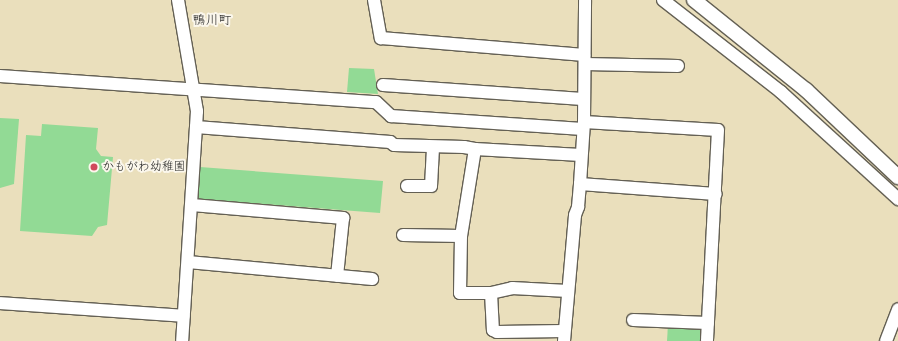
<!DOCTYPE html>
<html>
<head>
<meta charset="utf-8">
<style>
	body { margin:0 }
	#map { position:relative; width:898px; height:341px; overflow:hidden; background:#eadfbc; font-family:Sriracha,"Klee One",sans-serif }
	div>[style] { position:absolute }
	.green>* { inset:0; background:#92da95 }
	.roads { filter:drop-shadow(1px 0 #646054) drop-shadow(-1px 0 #646054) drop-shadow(0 1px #646054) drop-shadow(0 -1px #646054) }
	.minor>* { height:12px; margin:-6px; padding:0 6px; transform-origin:6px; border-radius:6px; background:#fff }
	.tertiary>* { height:14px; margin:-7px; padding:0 7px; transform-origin:7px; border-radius:7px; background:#fff }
	.dots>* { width:11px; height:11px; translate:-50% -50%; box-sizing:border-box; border:2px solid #fbf7ec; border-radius:50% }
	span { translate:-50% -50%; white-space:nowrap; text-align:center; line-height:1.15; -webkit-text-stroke:4px #fbf7ec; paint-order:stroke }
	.poi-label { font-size:12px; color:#1c1c1c }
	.left { translate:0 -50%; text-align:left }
	.neighbourhood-label { font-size:13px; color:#1c1c1c }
</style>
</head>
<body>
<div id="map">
	<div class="green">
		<i style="clip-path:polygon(349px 68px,374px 69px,378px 94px,347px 92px)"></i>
		<i style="clip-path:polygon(0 118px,19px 119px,14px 184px,0 188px)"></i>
		<i style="clip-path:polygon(42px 124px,98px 128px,96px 149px,101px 156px,113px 157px,107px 225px,98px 227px,92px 236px,20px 231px,26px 135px,41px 136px)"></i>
		<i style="clip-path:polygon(200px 167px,383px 181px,380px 213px,198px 199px)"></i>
		<i style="clip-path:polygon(668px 324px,701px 325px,700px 341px,667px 341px)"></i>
	</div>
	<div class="roads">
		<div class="minor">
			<i style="left:178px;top:0;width:113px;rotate:80.3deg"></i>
			<i style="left:197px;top:111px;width:230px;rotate:93.7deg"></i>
			<i style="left:374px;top:0;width:39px;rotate:80deg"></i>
			<i style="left:381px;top:38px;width:204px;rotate:4.8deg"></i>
			<i style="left:663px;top:0;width:150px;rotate:37.9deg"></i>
			<i style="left:781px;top:92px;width:159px;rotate:42.4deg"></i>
			<i style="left:585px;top:64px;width:93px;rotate:1.2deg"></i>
			<i style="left:0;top:76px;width:377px;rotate:4deg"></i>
			<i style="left:376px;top:102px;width:21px;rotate:43deg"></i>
			<i style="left:391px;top:116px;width:192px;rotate:3.9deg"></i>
			<i style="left:383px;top:85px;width:200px;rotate:4deg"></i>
			<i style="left:584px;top:122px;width:134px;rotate:3.4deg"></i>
			<i style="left:718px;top:130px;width:211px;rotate:93deg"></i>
			<i style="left:196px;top:127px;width:195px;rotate:4.4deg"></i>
			<i style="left:390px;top:142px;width:5px;rotate:37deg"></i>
			<i style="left:394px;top:145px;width:70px;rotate:1.6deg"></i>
			<i style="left:464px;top:147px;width:11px;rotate:10deg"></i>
			<i style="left:475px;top:149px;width:106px;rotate:3.2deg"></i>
			<i style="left:475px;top:149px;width:88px;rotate:99.1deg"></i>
			<i style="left:461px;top:236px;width:57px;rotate:91deg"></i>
			<i style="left:460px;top:293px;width:31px"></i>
			<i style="left:491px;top:293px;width:22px;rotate:-13deg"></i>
			<i style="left:512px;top:288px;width:56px;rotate:3.1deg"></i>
			<i style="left:580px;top:184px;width:136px;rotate:4.2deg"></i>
			<i style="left:407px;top:186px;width:24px"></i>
			<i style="left:431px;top:186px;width:39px;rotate:-87deg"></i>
			<i style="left:192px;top:205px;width:152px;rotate:4.9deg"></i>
			<i style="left:343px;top:218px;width:58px;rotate:95.9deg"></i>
			<i style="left:403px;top:235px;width:58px;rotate:1deg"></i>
			<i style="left:188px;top:262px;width:185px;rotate:5.3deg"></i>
			<i style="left:491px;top:293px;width:37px;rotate:87deg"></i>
			<i style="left:493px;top:330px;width:4px;rotate:27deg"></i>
			<i style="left:497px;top:332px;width:67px;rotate:-0.9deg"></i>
			<i style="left:0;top:303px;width:184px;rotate:4deg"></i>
			<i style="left:633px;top:320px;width:75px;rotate:2.3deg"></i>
			<i style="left:564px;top:341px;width:126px;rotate:-85deg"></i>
			<i style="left:575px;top:215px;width:9px;rotate:-69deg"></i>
			<i style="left:578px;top:207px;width:23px;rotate:-85deg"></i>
			<i style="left:580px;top:184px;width:62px;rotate:-86.3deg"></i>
			<i style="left:584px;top:122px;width:122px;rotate:-89.5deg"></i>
			<i style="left:886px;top:341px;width:34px;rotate:-69deg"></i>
		</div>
		<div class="tertiary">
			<i style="left:694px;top:0;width:144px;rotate:38.8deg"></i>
			<i style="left:806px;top:90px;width:127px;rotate:43.4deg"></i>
		</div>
	</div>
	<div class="dots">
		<i style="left:94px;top:167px;background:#d1495b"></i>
	</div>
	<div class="poi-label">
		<span class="left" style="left:102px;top:167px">かもがわ幼稚園</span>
	</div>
	<div class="neighbourhood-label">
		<span style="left:212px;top:20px">鴨川町</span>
	</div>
</div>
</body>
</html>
